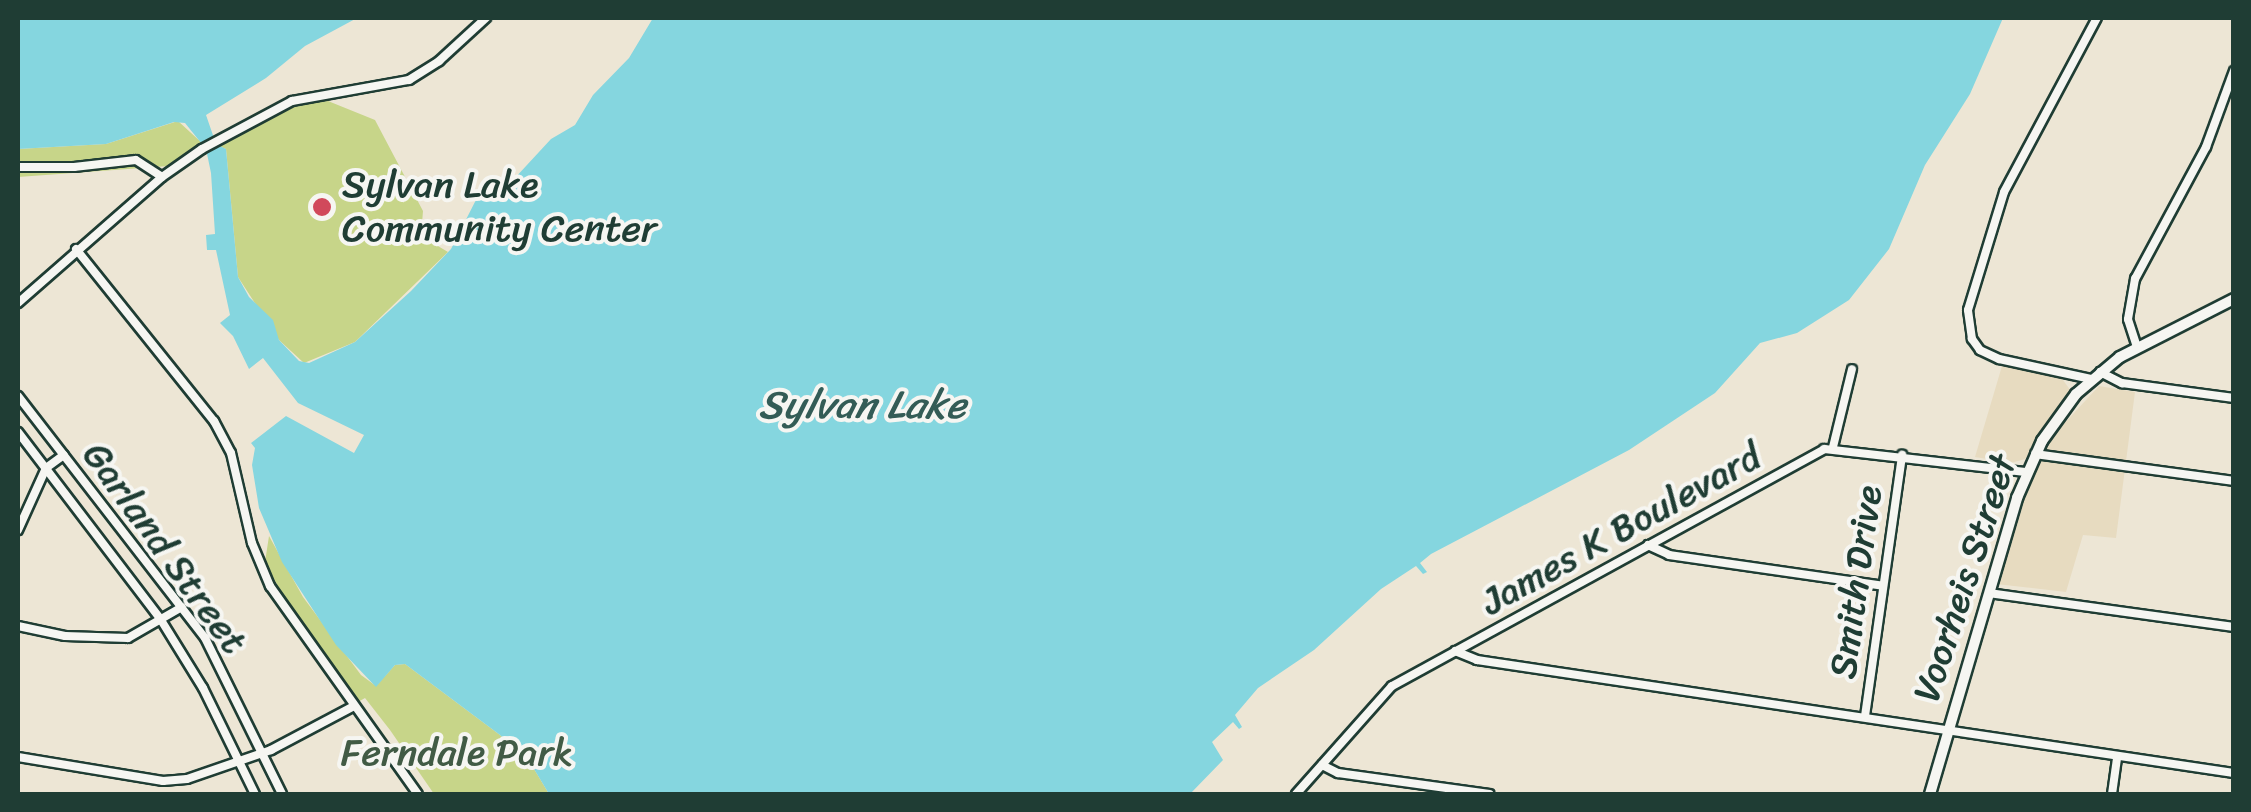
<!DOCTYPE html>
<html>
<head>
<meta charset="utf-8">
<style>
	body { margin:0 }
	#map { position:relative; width:2251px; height:812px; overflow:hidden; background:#ede6d5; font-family:Sriracha,sans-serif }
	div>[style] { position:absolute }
	.built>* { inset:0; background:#e7dbc0 }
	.green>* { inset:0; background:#c7d589 }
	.water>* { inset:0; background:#85d6df }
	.roads { filter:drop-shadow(2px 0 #1f3d34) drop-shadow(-2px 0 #1f3d34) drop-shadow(0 2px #1f3d34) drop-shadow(0 -2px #1f3d34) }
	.minor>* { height:8px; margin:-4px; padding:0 4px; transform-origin:4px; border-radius:4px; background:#f6f6f2 }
	.tertiary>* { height:10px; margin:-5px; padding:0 5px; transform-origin:5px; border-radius:5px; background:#f6f6f2 }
	.dots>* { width:28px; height:28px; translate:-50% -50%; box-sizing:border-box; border:5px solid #f6f6f2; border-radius:50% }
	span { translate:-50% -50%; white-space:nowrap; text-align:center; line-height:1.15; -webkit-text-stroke:8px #f6f6f2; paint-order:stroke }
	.poi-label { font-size:38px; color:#1f3d34 }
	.left { translate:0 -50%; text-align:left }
	.street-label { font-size:38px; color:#1f3d34 }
	.park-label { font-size:38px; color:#415b45 }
	.water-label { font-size:40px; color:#335c56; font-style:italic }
	.frame { position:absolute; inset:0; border:20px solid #1f3d34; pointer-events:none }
</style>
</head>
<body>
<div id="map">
	<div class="built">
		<i style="clip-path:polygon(2002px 366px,2060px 376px,2071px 391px,2025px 459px,2011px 463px,1975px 457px)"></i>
		<i style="clip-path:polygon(2099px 386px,2135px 392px,2116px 538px,2083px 535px,2066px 592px,1996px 584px,2025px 494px,2048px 441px)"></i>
	</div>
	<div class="green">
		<i style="clip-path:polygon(328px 101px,375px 120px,423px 211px,421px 236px,448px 252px,355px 342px,304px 363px,279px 340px,238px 277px,226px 149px,216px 145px,302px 103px)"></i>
		<i style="clip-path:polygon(178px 121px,202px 143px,169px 166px,18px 177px,18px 149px,106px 144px)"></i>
		<i style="clip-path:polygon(269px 536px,303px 597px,361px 675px,376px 686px,395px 665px,405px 664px,500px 735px,531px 764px,549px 794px,434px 794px,390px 730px,365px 698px,358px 702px,284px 598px,265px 562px)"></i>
	</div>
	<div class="water">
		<i style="clip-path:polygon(18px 18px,357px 18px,305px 46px,266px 78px,206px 115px,216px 144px,226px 149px,238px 277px,249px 297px,273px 320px,279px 340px,299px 361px,309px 363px,355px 342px,411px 291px,451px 249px,480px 192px,514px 179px,551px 139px,575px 125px,593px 95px,629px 58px,653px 18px,2003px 18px,1970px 94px,1925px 165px,1889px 249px,1849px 300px,1797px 333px,1760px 343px,1715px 393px,1629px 450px,1431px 554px,1420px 563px,1427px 572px,1423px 574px,1416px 566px,1381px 589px,1314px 650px,1258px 688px,1235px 715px,1242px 727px,1239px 729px,1233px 722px,1212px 742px,1223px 760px,1190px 794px,549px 794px,531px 764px,500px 735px,405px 664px,395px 665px,376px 687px,336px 645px,282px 562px,259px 508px,252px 465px,255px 448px,251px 443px,286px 416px,354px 453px,364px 435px,298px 403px,263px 358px,249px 369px,233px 336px,220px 323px,230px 315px,216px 250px,207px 250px,206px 235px,215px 234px,211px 173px,206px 149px,185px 123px,174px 122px,106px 144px,18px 149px)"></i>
	</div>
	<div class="roads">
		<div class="minor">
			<i style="left:18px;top:167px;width:56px"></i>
			<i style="left:74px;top:167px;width:62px;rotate:-6.4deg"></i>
			<i style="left:136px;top:160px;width:31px;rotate:33deg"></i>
			<i style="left:76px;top:249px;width:221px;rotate:51.3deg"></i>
			<i style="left:214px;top:421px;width:36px;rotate:62deg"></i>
			<i style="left:231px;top:453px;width:92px;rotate:76.9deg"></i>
			<i style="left:252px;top:543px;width:47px;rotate:67.3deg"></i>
			<i style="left:270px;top:586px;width:255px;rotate:54.6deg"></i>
			<i style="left:18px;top:303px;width:191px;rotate:-41.2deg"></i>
			<i style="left:162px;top:177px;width:49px;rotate:-35deg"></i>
			<i style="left:202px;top:149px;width:102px;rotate:-28.1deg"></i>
			<i style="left:292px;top:101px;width:119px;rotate:-10.2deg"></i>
			<i style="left:409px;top:80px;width:36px;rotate:-32deg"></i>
			<i style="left:439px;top:61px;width:64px;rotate:-42.5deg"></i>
			<i style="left:2137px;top:347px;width:29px;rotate:-108deg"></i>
			<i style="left:2128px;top:319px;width:41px;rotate:-80.1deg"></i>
			<i style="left:2135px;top:279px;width:150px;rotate:-61.7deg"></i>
			<i style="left:2206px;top:147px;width:81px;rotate:-69.8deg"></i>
			<i style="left:2100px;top:372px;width:25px;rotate:27deg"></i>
			<i style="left:2122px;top:383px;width:113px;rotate:7.6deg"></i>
			<i style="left:2091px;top:379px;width:94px;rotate:-167.7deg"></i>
			<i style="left:1999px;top:359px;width:21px;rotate:-155deg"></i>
			<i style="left:1980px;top:350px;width:14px;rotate:-126deg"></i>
			<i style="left:1972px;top:339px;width:29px;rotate:-98deg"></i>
			<i style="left:1968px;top:310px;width:123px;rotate:-73deg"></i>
			<i style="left:2004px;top:192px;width:197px;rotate:-61.9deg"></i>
			<i style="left:18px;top:396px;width:306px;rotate:52.3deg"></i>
			<i style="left:205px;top:638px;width:174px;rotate:63.7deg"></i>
			<i style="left:18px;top:432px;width:236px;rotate:52.7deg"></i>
			<i style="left:161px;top:620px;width:80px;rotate:58.3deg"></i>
			<i style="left:203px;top:688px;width:118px;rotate:63.9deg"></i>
			<i style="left:1833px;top:447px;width:80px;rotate:-76.3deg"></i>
			<i style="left:2035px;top:454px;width:201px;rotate:7.7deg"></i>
			<i style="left:18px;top:530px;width:68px;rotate:-65.7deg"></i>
			<i style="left:46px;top:468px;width:22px;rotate:-36deg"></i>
			<i style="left:1648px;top:545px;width:23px;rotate:25deg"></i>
			<i style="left:1669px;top:555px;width:216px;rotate:8.2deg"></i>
			<i style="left:1989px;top:593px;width:247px;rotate:7.9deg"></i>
			<i style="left:18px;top:626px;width:48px;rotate:12deg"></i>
			<i style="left:65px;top:636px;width:63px;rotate:1.8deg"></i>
			<i style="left:128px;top:638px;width:62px;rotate:-29.9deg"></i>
			<i style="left:1455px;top:651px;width:24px;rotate:22deg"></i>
			<i style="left:1477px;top:660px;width:765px;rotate:8.49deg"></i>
			<i style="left:1865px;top:716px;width:264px;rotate:-81.9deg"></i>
			<i style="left:18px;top:757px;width:147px;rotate:9.4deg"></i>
			<i style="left:163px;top:781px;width:24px;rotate:-5deg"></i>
			<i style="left:187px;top:779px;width:89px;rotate:-19deg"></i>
			<i style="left:271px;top:750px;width:94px;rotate:-27.9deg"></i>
			<i style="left:1322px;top:765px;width:18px;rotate:27deg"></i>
			<i style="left:1338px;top:773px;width:153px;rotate:7.9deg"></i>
			<i style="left:1296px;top:794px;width:144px;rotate:-48.4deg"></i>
			<i style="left:1392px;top:686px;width:493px;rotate:-28.7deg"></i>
			<i style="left:1824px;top:449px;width:203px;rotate:6.5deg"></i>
			<i style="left:2112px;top:794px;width:37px;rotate:-82deg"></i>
		</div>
		<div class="tertiary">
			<i style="left:1930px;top:794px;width:309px;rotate:-73.6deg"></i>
			<i style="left:2017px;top:498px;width:62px;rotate:-66.3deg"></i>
			<i style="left:2042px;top:441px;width:58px;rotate:-54.1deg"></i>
			<i style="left:2076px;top:394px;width:57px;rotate:-40.1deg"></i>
			<i style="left:2120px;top:357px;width:128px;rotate:-27deg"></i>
		</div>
	</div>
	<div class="dots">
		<i style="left:322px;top:207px;background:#d1495b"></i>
	</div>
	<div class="poi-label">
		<span class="left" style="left:342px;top:207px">Sylvan Lake<br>Community Center</span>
	</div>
	<div class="street-label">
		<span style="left:1621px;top:529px;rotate:-29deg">James K Boulevard</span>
		<span style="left:165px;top:548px;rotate:54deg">Garland Street</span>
		<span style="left:1965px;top:578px;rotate:-72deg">Voorheis Street</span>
		<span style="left:1856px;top:582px;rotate:-82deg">Smith Drive</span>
	</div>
	<div class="park-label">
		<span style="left:457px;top:753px">Ferndale Park</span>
	</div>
	<div class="water-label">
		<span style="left:862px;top:405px">Sylvan Lake</span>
	</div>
	<div class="frame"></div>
</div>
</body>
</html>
